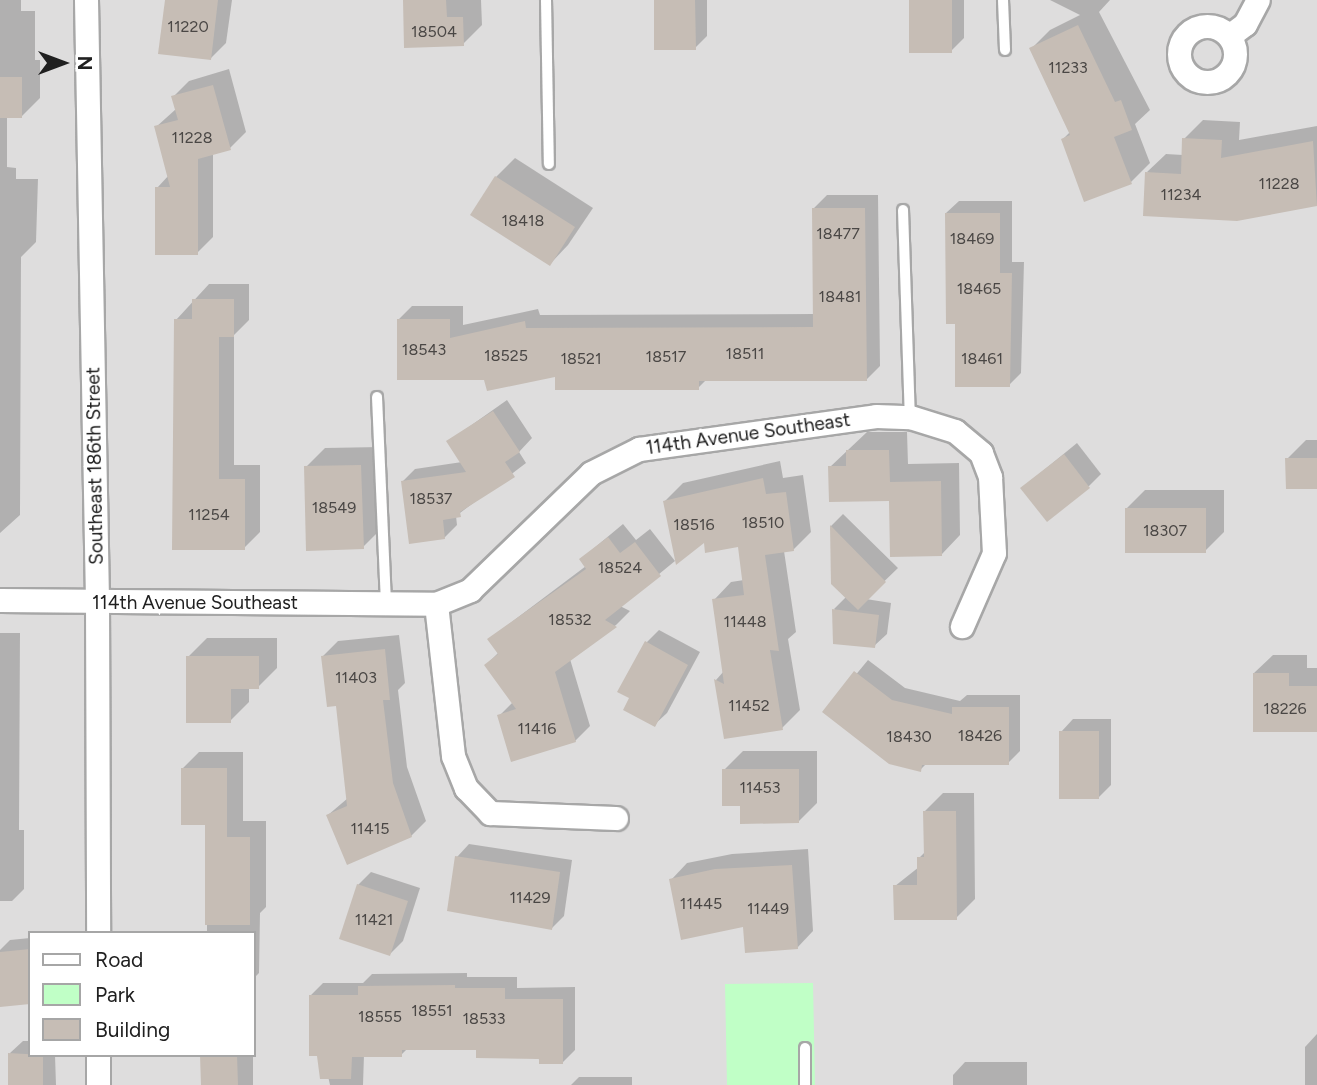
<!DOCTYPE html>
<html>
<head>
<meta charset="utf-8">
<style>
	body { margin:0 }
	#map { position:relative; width:1317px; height:1085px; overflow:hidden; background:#f2eee6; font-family:Figtree,sans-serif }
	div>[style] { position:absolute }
	.residential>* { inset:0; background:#dedddd }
	.park>* { inset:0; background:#c0ffc6 }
	.shadow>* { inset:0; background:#0003 }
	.building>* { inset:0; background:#c6bdb5 }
	.roads { filter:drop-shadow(2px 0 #a7a7a7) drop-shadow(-2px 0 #a7a7a7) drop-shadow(0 2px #a7a7a7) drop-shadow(0 -2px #a7a7a7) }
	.service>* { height:10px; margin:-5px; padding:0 5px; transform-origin:5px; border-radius:5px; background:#fff }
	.minor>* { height:23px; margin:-11.5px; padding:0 11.5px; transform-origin:11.5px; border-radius:11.5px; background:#fff }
	.minor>.ring { margin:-11.5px; padding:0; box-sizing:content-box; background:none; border:23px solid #fff; border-radius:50% }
	span { translate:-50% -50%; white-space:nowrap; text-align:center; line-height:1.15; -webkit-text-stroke:6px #fff; paint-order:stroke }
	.number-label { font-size:16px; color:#4a4745 }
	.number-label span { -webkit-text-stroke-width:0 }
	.street-label { font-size:19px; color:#202020 }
	.legend { position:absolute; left:28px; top:931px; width:228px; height:126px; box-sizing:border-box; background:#fff; border:2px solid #a6a6a6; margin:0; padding:9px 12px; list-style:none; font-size:21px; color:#202020 }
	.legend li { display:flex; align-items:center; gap:14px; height:35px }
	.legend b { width:35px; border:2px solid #a6a6a6 }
	.north { position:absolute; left:28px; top:28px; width:70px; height:70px; -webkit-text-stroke:5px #fff; paint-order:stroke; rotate:90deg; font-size:19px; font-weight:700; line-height:28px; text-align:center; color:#202020 }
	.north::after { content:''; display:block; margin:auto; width:24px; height:32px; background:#202020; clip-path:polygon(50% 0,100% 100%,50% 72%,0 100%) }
</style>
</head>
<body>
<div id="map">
	<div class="residential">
		<i style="clip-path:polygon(evenodd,0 0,1317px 0,1317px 1085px,0 1085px,0 0,30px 933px,254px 933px,254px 1055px,30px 1055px,30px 933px)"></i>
	</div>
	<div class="park">
		<i style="clip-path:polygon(813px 983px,815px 1085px,727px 1085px,725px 984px)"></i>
	</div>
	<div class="shadow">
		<i style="clip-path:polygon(0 0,21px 0,21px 11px,35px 11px,35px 60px,40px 60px,40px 98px,22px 116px,7px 116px,7px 167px,16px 168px,16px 179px,38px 179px,36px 242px,21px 257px,20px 515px,0 533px)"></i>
		<i style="clip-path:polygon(167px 0,232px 0,226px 43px,210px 59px)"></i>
		<i style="clip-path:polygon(405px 0,481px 0,482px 25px,463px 44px)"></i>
		<i style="clip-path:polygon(656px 0,707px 0,707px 36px,695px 48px)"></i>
		<i style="clip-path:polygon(911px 0,964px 0,964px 38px,951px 51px)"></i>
		<i style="clip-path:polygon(1050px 0,1110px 0,1099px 12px,1150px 110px,1135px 124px,1150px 163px,1131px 182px,1063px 139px,1070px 132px,1031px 49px,1050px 30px,1080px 15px)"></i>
		<i style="clip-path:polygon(229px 69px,246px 132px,230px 148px,213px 153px,213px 237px,197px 253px,157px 188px,169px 175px,156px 127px,176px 109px,173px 97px,189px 81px)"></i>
		<i style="clip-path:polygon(1203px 120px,1240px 122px,1239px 140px,1317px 126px,1317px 205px,1237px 219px,1147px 172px,1166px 154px,1183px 155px,1184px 139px)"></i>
		<i style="clip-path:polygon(515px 158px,593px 208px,568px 245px,550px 264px,496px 177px)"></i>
		<i style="clip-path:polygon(827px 195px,878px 195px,880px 366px,866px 380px,707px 379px,698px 388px,557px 374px,486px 379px,399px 319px,412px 306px,463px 306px,463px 325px,538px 309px,540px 315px,815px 314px,813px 209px)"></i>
		<i style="clip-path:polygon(959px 201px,1012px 201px,1012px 262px,1024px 262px,1021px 373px,1009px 385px,957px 322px,946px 213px)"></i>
		<i style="clip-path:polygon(209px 284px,249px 284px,249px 320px,234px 335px,234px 465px,260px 465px,260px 532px,244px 548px,174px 548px,176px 320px)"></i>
		<i style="clip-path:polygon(507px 400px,532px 438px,519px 452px,526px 463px,456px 516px,457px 525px,444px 538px,403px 481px,415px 469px,462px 462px,449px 441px)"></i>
		<i style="clip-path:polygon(867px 432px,907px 432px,908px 464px,959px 463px,960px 535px,942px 554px,890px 499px,830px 467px)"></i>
		<i style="clip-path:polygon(1306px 440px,1317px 440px,1317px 487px,1287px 459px)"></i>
		<i style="clip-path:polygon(1077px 443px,1101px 474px,1089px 486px,1022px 488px)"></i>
		<i style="clip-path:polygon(380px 447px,382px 528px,363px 547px,306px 467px,325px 448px)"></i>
		<i style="clip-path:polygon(780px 461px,783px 478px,803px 475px,811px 532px,793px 550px,784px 551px,796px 632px,788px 639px,800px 710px,782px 728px,725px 737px,716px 680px,724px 671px,714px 600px,731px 582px,744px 580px,739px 545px,705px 540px,665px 501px,683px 483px)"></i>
		<i style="clip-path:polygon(1145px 490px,1224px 490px,1224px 532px,1205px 551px,1126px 509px)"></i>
		<i style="clip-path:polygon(843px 514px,898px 568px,866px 599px,891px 603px,887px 634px,874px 646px,834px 609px,846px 597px,833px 583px,831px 526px)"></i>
		<i style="clip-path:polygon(623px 524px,636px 540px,650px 529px,675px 561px,620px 606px,630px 611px,616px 625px,570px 659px,590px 726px,575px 741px,499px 716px,513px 702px,486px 665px,499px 652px,489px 639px,586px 566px,581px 559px)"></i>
		<i style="clip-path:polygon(659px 630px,700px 652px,667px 713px,654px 725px,632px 697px,646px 643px)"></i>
		<i style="clip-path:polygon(0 633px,20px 633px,19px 830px,24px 830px,24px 889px,12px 901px,0 901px)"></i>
		<i style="clip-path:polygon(399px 635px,405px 683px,398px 690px,407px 767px,426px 821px,411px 836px,328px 815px,348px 798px,337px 704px,323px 656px,338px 641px)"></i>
		<i style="clip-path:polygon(207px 638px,277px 638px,277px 668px,258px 687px,249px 687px,249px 702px,230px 721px,188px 657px)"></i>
		<i style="clip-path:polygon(1273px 655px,1307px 655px,1307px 668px,1317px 668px,1317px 731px,1254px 673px)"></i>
		<i style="clip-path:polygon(868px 660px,905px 688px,960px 701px,967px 695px,1020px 695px,1020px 751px,1008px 763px,927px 763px,920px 770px,825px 712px)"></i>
		<i style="clip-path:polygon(1073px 719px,1111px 719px,1111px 785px,1098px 798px,1061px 732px)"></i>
		<i style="clip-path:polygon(743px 751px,817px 751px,817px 803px,798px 822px,741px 804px,724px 770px)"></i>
		<i style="clip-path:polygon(199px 752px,243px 752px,243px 821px,266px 821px,266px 907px,260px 913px,259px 973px,254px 978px,254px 933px,207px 933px,207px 823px,183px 768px)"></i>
		<i style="clip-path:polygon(943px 793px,974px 793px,975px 899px,956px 918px,895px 886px,919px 867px,919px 858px,926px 851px,924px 812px)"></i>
		<i style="clip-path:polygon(469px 844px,572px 860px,564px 916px,551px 929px,457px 857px)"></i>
		<i style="clip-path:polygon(808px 849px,813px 931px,797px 948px,745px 925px,671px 880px,687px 863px,732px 854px)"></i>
		<i style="clip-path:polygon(371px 872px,420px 888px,403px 941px,390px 954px,358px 885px)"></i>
		<i style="clip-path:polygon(30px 938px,30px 1003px,0 982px,0 950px,10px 940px)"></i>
		<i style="clip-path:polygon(467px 973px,467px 977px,517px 977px,517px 988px,575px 987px,575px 1050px,562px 1063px,478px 1049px,407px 1049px,401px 1055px,364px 1055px,363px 1085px,330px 1085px,310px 996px,323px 983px,363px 983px,372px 974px)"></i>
		<i style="clip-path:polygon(1317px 1034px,1317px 1085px,1305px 1085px,1305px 1047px)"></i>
		<i style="clip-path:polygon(23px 1041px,30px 1041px,30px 1055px,55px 1055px,56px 1085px,9px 1085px,10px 1053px)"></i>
		<i style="clip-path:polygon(202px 1055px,253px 1055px,253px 1085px,202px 1085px)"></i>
		<i style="clip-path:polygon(965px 1062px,1027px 1062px,1027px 1085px,953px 1085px,953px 1075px)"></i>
		<i style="clip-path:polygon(579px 1077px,632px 1077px,632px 1085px,571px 1085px)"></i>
	</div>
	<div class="building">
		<i style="clip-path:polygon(165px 0,218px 0,211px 60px,158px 54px)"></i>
		<i style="clip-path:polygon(403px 0,446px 0,447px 17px,463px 17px,464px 46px,404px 48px)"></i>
		<i style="clip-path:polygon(654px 0,695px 0,696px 50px,654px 50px)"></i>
		<i style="clip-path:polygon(909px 0,952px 0,952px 53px,909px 53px)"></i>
		<i style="clip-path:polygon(1078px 25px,1115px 102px,1121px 100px,1132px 130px,1114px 137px,1132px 184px,1084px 202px,1061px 139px,1070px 135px,1029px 48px)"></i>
		<i style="clip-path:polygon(0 77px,22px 77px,22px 118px,0 118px)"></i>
		<i style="clip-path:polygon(213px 85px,231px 150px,198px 159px,198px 255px,155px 255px,155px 187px,170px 187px,154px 126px,178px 120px,171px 96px)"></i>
		<i style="clip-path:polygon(1182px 138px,1222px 140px,1221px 158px,1313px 141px,1317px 206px,1237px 221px,1143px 216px,1145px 172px,1181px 174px)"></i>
		<i style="clip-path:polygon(495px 176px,575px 227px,550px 266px,470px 215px)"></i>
		<i style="clip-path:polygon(812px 208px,865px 208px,867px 381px,699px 381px,699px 390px,555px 390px,555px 377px,487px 391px,484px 380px,397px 380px,397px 319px,450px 319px,450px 338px,525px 321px,526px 328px,813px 327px)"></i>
		<i style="clip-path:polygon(945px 213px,1000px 213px,1000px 273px,1012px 273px,1010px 387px,955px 387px,955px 324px,946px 324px)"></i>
		<i style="clip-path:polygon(192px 299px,234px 299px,234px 337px,219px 337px,219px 479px,245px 479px,245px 550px,172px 550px,174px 319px,192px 319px)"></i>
		<i style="clip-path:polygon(493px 411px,520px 452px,505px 462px,515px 477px,460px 512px,461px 517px,443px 520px,445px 539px,409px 544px,401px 481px,466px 472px,446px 441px)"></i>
		<i style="clip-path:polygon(846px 450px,889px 450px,890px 482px,941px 481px,942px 556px,890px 557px,889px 501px,829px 502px,828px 466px,846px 466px)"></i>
		<i style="clip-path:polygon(1064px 454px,1090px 488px,1047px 522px,1020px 488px)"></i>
		<i style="clip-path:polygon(1285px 458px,1317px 458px,1317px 489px,1286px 489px)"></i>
		<i style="clip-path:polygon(361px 465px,364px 549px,306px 551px,304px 466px)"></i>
		<i style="clip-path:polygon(763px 478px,766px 494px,786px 492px,794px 551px,765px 555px,779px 651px,770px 650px,783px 730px,724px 739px,714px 679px,724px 684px,712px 599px,744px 595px,738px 547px,705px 553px,704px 543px,676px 565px,663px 501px)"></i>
		<i style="clip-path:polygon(1125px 508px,1206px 508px,1206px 553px,1125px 553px)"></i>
		<i style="clip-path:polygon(830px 525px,886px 582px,858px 610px,831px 584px)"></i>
		<i style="clip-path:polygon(608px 537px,620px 553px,635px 542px,661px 576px,605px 620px,617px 627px,555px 672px,576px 742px,511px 762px,497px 715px,516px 709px,484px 665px,498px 654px,487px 639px,586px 569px,579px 559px)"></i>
		<i style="clip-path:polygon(832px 609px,879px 615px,875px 648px,833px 644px)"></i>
		<i style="clip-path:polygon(645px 641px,688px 665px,655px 727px,623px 710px,629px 698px,617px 692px)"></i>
		<i style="clip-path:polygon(385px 649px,390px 700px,383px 700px,393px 783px,412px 837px,347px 865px,326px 815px,347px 806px,336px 706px,327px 707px,321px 656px)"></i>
		<i style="clip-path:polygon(186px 656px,259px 656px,259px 689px,231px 689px,231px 723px,186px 723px)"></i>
		<i style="clip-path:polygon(854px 671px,892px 700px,952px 714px,952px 707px,1009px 707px,1009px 765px,922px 765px,921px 772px,889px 764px,822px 712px)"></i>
		<i style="clip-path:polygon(1253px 673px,1289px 673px,1289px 686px,1317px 686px,1317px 732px,1253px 732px)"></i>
		<i style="clip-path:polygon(1059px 731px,1099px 731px,1099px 799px,1059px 799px)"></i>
		<i style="clip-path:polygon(181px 768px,227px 768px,227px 837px,250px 837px,250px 925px,205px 925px,205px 825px,181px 825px)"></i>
		<i style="clip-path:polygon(722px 769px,799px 769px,799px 823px,740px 824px,740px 806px,722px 806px)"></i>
		<i style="clip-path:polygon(923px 811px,956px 811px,957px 920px,894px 920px,893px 885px,917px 885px,917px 857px,924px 857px)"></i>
		<i style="clip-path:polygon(455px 856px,560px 872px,552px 930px,447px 911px)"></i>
		<i style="clip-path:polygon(792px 865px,798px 949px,745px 953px,743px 927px,681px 940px,669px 879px,715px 869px)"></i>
		<i style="clip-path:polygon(357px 884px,408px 901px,390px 956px,339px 939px)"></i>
		<i style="clip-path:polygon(30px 949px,30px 1004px,0 1007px,0 952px)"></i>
		<i style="clip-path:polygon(455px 985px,455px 988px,505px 988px,505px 999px,563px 999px,563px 1064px,539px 1064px,539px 1059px,476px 1058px,476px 1050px,402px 1050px,402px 1057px,352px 1057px,351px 1079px,320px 1079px,317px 1056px,309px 1056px,309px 995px,358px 995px,358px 986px)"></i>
		<i style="clip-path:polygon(8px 1053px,43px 1055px,43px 1085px,8px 1085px)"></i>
		<i style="clip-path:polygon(200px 1055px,237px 1055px,238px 1085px,201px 1085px)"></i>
	</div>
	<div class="roads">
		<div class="service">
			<i style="left:546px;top:0;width:164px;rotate:89deg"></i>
			<i style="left:1003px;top:0;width:50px;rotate:87.7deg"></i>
			<i style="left:903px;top:210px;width:207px;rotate:88.1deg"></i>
			<i style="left:377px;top:397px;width:207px;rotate:87.5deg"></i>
			<i style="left:805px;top:1048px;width:37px;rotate:90deg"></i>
		</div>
		<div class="minor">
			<i style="left:86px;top:0;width:602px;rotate:88.95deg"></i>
			<i style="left:97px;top:602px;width:331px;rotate:89.8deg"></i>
			<i class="ring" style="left:1179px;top:26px;width:33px;height:33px"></i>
			<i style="left:1229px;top:36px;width:20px;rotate:-37deg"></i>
			<i style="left:1245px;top:24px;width:27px;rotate:-62deg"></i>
			<i style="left:0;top:600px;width:436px;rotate:0.5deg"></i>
			<i style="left:436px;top:604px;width:37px;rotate:-22deg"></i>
			<i style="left:470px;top:590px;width:168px;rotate:-44deg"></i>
			<i style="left:591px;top:473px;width:54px;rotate:-26.6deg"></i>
			<i style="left:639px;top:449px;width:239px;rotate:-7.9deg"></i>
			<i style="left:876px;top:416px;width:34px;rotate:2deg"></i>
			<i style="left:910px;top:417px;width:47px;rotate:17.3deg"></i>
			<i style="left:955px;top:431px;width:34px;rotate:40deg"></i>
			<i style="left:981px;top:453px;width:26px;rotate:69deg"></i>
			<i style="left:990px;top:477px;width:76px;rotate:87deg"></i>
			<i style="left:994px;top:553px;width:80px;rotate:113.7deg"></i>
			<i style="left:436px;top:604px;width:153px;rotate:83.6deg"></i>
			<i style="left:453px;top:756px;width:35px;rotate:68deg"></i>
			<i style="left:466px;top:788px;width:35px;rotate:46deg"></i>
			<i style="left:490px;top:813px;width:126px;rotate:2.3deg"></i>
			<i style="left:98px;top:1055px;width:30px;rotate:90deg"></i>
		</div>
	</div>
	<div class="number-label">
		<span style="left:188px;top:27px">11220</span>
		<span style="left:434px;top:32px">18504</span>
		<span style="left:1068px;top:68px">11233</span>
		<span style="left:192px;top:138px">11228</span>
		<span style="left:1279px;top:184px">11228</span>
		<span style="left:1181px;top:195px">11234</span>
		<span style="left:523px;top:221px">18418</span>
		<span style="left:838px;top:234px">18477</span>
		<span style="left:972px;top:239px">18469</span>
		<span style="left:979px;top:289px">18465</span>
		<span style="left:840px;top:297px">18481</span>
		<span style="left:424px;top:350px">18543</span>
		<span style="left:745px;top:354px">18511</span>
		<span style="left:506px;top:356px">18525</span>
		<span style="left:666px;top:357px">18517</span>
		<span style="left:581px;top:359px">18521</span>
		<span style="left:982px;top:359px">18461</span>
		<span style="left:431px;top:499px">18537</span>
		<span style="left:334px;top:508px">18549</span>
		<span style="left:209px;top:515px">11254</span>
		<span style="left:763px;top:523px">18510</span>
		<span style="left:694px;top:525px">18516</span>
		<span style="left:1165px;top:531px">18307</span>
		<span style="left:620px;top:568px">18524</span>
		<span style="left:570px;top:620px">18532</span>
		<span style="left:745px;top:622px">11448</span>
		<span style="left:356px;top:678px">11403</span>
		<span style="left:749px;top:706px">11452</span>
		<span style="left:1285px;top:709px">18226</span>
		<span style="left:537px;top:729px">11416</span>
		<span style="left:980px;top:736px">18426</span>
		<span style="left:909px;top:737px">18430</span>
		<span style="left:760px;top:788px">11453</span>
		<span style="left:370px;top:829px">11415</span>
		<span style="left:530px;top:898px">11429</span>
		<span style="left:701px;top:904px">11445</span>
		<span style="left:768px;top:909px">11449</span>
		<span style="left:374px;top:920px">11421</span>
		<span style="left:432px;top:1011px">18551</span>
		<span style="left:380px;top:1017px">18555</span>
		<span style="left:484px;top:1019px">18533</span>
	</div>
	<div class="street-label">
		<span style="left:748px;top:434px;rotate:-8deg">114th Avenue Southeast</span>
		<span style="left:95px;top:466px;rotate:-91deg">Southeast 186th Street</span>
		<span style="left:195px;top:603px">114th Avenue Southeast</span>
	</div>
	<ul class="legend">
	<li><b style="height:9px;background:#fff"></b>Road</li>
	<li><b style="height:19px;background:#c0ffc6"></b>Park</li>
	<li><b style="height:19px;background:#c6bdb5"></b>Building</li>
	</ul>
	<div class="north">N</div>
</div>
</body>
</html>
